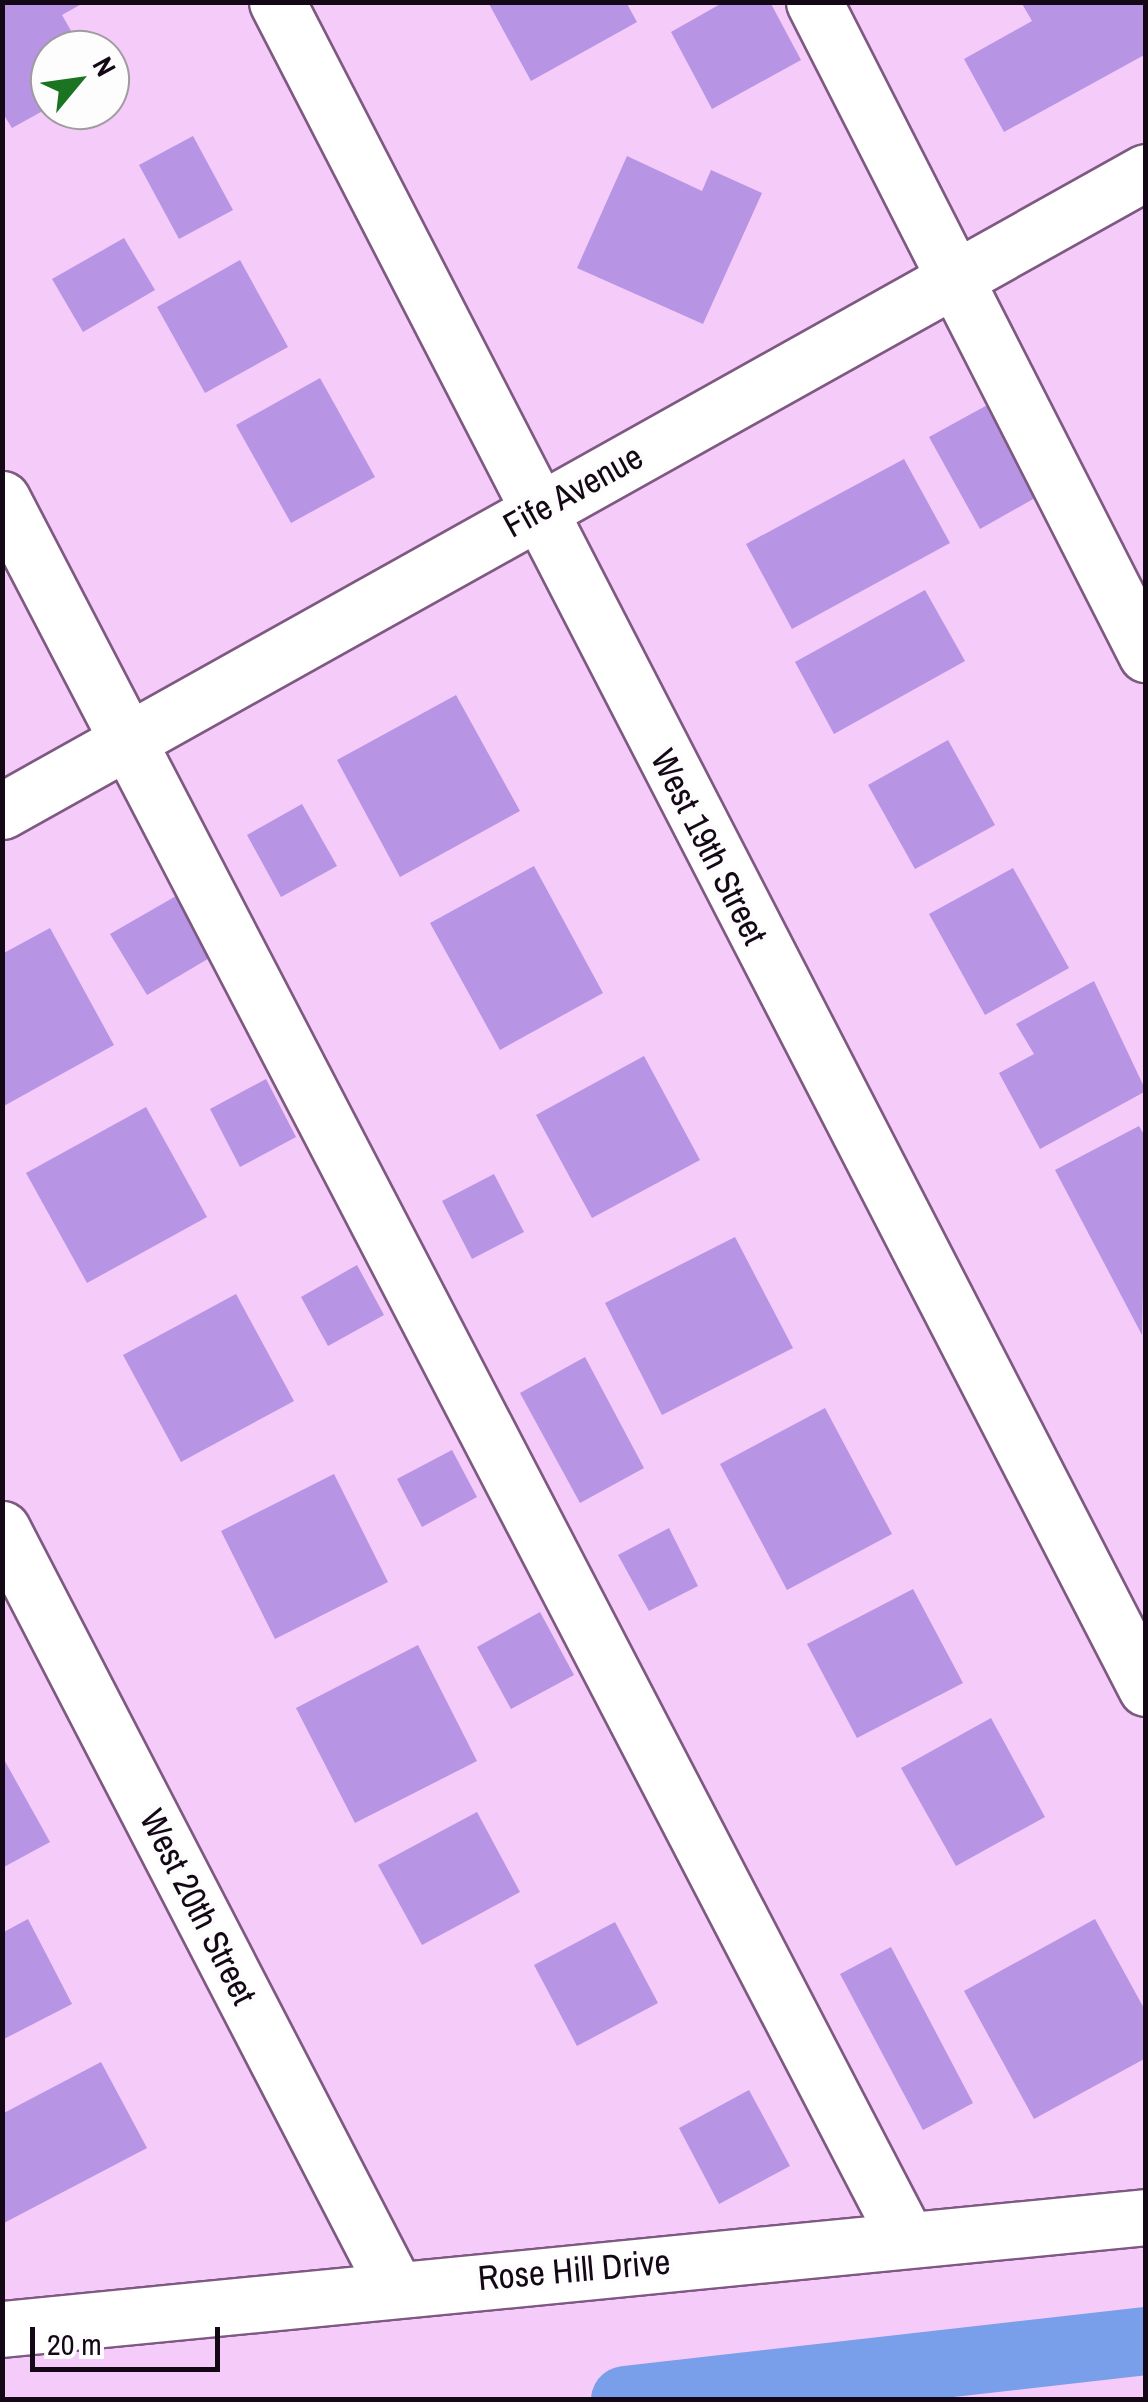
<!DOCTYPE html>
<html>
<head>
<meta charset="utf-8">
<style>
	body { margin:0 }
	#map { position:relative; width:1148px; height:2402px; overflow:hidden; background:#f5cbf9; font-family:"Archivo Narrow",sans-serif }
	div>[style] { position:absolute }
	.canal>* { height:68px; margin:-34px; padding:0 34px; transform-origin:34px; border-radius:34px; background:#799eea }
	.building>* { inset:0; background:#b794e4 }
	.roads { filter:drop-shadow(2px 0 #7e5981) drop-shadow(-2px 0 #7e5981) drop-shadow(0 2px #7e5981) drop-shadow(0 -2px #7e5981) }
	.minor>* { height:55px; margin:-27.5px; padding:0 27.5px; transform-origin:27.5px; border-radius:27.5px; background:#fff }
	span { translate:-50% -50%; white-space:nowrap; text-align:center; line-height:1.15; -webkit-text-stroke:8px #fcfdfc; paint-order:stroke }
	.street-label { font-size:35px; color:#140716 }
	.frame { position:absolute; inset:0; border:5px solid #140716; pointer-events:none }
	.north { position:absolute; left:30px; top:30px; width:100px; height:100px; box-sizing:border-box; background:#fcfdfc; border:2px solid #9f9ba0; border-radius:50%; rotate:61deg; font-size:28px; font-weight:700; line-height:40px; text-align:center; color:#140716 }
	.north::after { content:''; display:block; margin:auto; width:35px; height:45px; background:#1a7421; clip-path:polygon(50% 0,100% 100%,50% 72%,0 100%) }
	.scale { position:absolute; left:30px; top:2327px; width:190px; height:45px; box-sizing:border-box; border:5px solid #140716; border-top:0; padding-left:12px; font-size:30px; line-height:35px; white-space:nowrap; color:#140716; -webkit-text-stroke:8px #fcfdfc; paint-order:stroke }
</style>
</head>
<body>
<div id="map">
	<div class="canal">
		<i style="left:625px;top:2400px;width:524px;rotate:-6.46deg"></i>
	</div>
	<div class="building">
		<i style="clip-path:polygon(2px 2px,85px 2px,62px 15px,82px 50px,50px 50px,50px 107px,12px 128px,2px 112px)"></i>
		<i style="clip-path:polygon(488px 2px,626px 2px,637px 22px,531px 81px)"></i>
		<i style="clip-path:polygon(724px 2px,770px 2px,801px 60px,712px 109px,671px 32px)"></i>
		<i style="clip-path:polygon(1021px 2px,1146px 2px,1146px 54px,1004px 132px,964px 59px,1032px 21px)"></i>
		<i style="clip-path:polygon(193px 136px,233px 210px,179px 239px,139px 165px)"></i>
		<i style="clip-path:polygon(627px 156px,702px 191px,711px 170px,762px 193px,703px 324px,577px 268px)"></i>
		<i style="clip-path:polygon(124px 238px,155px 290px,83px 332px,52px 279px)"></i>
		<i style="clip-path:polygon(240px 260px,288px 347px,205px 393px,157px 307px)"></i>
		<i style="clip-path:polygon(320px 378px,375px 477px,291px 523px,236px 425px)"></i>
		<i style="clip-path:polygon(991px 403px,1042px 494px,980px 529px,929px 437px)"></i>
		<i style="clip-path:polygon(904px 459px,950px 543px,792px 629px,746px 544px)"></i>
		<i style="clip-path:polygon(925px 590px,965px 661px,834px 734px,795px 662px)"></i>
		<i style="clip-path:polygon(456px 695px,520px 811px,400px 877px,337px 760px)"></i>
		<i style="clip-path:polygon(948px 740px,995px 825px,915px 869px,868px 785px)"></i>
		<i style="clip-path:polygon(302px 804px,337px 866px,281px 897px,247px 835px)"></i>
		<i style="clip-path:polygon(534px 866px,603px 993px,500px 1050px,430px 923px)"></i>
		<i style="clip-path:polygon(1013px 868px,1069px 968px,985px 1015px,929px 914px)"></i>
		<i style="clip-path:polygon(176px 896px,211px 957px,147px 995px,110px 934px)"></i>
		<i style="clip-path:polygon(50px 928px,114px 1045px,2px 1107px,2px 954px)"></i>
		<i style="clip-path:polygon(1094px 981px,1146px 1091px,1040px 1149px,999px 1073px,1034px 1054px,1016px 1024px)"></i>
		<i style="clip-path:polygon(644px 1056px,700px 1160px,592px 1218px,536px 1115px)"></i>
		<i style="clip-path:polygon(266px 1079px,296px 1137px,240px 1167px,210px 1109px)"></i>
		<i style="clip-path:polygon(146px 1107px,207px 1217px,87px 1283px,26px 1173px)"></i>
		<i style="clip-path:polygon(1139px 1126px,1146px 1138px,1142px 1335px,1055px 1170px)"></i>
		<i style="clip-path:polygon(494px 1174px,524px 1232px,472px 1259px,442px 1201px)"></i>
		<i style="clip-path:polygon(735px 1237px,793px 1348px,662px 1415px,605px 1303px)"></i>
		<i style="clip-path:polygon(357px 1265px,384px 1315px,328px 1346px,301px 1297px)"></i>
		<i style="clip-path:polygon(236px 1294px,294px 1401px,181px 1462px,123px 1355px)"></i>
		<i style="clip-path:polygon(585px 1357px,644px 1468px,580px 1503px,520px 1393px)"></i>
		<i style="clip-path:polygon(825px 1408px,892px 1534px,787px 1590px,720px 1464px)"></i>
		<i style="clip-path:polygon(452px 1450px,477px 1497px,422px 1527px,397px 1479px)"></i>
		<i style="clip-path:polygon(334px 1474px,388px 1582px,275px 1639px,221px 1531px)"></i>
		<i style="clip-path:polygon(669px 1528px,698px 1586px,649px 1611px,618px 1555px)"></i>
		<i style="clip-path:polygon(913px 1589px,963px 1683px,857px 1738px,807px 1644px)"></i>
		<i style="clip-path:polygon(540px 1612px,574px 1675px,511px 1709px,477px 1647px)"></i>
		<i style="clip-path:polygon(418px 1645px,477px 1761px,355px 1823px,296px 1708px)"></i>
		<i style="clip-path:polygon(991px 1718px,1045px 1817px,956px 1866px,901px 1768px)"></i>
		<i style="clip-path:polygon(2px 1756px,50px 1842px,2px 1868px)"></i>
		<i style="clip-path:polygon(477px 1812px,520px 1892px,422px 1945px,378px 1865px)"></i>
		<i style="clip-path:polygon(28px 1919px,72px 2004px,2px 2040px,2px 1933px)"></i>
		<i style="clip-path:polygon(1095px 1919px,1146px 2012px,1146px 2058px,1034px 2119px,964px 1991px)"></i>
		<i style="clip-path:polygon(615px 1922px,658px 2003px,577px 2046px,534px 1965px)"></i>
		<i style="clip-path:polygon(891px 1947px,973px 2103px,923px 2130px,840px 1974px)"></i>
		<i style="clip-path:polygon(101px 2062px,147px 2148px,2px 2224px,2px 2114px)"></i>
		<i style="clip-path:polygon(749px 2090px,790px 2166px,719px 2204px,679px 2128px)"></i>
	</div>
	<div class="roads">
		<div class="minor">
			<i style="left:277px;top:2px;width:1897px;rotate:62.73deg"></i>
			<i style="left:814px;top:2px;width:732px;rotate:63.01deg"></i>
			<i style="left:2px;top:499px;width:1962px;rotate:62.53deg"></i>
			<i style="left:2px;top:811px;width:1310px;rotate:-29.19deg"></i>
			<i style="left:2px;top:1529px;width:852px;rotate:62.62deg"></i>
			<i style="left:2px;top:2329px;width:1149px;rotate:-5.59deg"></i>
		</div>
	</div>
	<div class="street-label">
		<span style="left:573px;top:491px;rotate:-29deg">Fife Avenue</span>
		<span style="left:709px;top:847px;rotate:63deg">West 19th Street</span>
		<span style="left:198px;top:1907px;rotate:63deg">West 20th Street</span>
		<span style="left:574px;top:2270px;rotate:-5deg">Rose Hill Drive</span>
	</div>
	<div class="frame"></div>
	<div class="north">N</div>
	<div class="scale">20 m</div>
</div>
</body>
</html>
